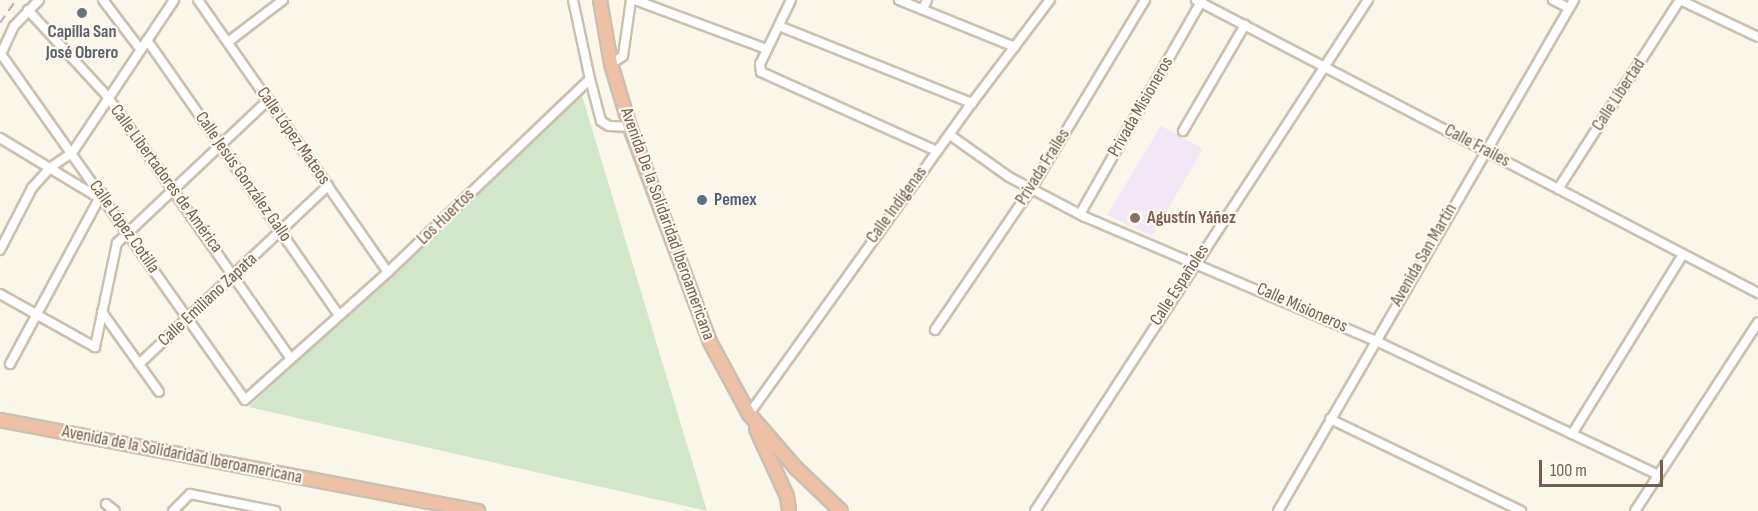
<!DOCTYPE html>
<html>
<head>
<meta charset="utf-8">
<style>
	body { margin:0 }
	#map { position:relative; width:1758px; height:511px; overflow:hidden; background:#faf6e9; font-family:"Sofia Sans Condensed",sans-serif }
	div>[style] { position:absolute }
	.education>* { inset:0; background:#f3e6f7 }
	.green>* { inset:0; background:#d2e7c9 }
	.roads { filter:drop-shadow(2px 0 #cbbfb0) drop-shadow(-2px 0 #cbbfb0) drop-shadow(0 2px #cbbfb0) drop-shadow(0 -2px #cbbfb0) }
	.minor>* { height:8px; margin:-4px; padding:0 4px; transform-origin:4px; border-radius:4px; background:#fff }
	.highway>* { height:12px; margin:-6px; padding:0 6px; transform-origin:6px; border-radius:6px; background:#eec1a7 }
	.rail>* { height:2px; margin-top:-1px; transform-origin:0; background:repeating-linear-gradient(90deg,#baa8c3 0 9px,transparent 0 15px) }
	.dots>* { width:16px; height:16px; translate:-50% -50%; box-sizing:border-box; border:3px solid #fdf9ef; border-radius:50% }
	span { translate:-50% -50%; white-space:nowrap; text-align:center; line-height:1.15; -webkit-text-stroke:4.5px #fdf9ef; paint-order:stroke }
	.worship-label { font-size:18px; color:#5b616d; font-weight:700 }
	.street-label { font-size:18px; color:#72604f }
	.service-label { font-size:18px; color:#4e5e75; font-weight:700 }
	.left { translate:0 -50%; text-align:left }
	.education-label { font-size:18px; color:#785e54; font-weight:700 }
	.scale { position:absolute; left:1539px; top:460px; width:124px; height:27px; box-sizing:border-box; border:3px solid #72604f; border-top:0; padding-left:8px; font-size:18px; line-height:21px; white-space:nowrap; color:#72604f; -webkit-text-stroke:4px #fdf9ef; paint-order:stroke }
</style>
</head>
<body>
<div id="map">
	<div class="education">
		<i style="clip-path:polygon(1161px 126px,1203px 149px,1152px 236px,1107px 215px)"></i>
	</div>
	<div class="green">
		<i style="clip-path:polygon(580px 89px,707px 511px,249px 407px)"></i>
	</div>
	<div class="roads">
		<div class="minor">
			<i style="left:103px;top:0;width:61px;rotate:52.9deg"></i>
			<i style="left:198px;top:0;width:332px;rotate:55.1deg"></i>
			<i style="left:573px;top:0;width:81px;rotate:77.9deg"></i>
			<i style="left:635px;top:0;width:141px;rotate:20.4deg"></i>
			<i style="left:791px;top:0;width:71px;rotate:115.8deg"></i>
			<i style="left:760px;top:64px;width:8px;rotate:83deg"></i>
			<i style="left:761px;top:72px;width:193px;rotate:24.2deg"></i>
			<i style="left:899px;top:0;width:125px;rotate:22.1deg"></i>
			<i style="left:1196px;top:0;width:634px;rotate:27.54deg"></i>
			<i style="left:1553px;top:0;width:18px;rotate:27deg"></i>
			<i style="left:1680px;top:0;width:86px;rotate:25.4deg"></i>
			<i style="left:923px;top:9px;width:10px;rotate:-66deg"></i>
			<i style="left:28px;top:10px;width:117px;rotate:47.4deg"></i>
			<i style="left:107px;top:96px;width:321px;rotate:55deg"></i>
			<i style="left:779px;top:26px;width:208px;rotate:21.8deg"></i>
			<i style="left:147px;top:40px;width:334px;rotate:55.1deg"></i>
			<i style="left:228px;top:42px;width:69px;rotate:-37.4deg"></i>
			<i style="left:1px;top:54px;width:423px;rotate:54.8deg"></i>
			<i style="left:245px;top:400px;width:192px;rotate:-41.8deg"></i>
			<i style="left:388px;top:272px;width:279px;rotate:-43.7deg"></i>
			<i style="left:590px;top:79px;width:43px;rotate:75.3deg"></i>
			<i style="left:601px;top:121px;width:9px;rotate:32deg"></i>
			<i style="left:609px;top:126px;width:21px;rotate:3deg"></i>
			<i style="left:0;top:56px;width:33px;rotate:-65deg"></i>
			<i style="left:14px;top:26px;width:36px;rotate:-46deg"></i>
			<i style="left:611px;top:64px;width:14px;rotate:-34deg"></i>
			<i style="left:623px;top:56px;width:57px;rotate:-81.9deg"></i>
			<i style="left:1183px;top:131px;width:123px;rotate:-59.7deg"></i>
			<i style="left:950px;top:135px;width:72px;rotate:35.4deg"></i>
			<i style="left:1009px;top:177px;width:86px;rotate:27.8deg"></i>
			<i style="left:1085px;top:217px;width:314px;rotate:23.1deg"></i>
			<i style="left:1374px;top:340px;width:314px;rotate:25.4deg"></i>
			<i style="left:0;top:138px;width:116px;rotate:31.2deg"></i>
			<i style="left:1558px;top:189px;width:225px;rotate:-57.2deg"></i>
			<i style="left:1080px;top:214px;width:246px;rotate:-60.3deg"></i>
			<i style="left:0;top:250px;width:70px;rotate:-62.7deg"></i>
			<i style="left:32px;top:188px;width:28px;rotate:-48deg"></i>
			<i style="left:51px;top:167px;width:25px;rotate:-34deg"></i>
			<i style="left:72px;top:153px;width:184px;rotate:-56.3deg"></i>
			<i style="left:0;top:294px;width:109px;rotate:29.2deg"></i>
			<i style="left:95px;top:347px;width:106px;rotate:-78.1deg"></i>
			<i style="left:117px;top:243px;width:208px;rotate:-43.4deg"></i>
			<i style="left:102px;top:312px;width:98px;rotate:54.5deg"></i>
			<i style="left:935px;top:330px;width:171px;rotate:-55.8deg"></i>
			<i style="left:1031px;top:189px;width:221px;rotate:-58.9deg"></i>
			<i style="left:10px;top:364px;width:194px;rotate:-61.7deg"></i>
			<i style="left:139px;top:364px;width:260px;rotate:-43.3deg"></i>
			<i style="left:749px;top:414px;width:383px;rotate:-54.4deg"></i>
			<i style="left:972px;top:103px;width:129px;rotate:-52.9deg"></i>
			<i style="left:1330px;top:419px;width:212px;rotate:25.7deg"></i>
			<i style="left:1572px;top:434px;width:211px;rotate:-58.3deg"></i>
			<i style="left:106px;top:504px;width:11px;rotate:38deg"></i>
			<i style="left:173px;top:511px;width:24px;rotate:-45deg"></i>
			<i style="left:190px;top:494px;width:87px;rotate:11.3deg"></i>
			<i style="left:1035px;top:511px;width:610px;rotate:-56.91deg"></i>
			<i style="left:1278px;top:511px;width:591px;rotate:-59.92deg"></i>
			<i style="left:1635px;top:511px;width:225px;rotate:-56.9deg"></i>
		</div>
		<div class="highway">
			<i style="left:600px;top:0;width:65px;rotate:80.2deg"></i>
			<i style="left:611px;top:64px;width:66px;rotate:73.2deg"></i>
			<i style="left:630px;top:127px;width:229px;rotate:69.6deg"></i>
			<i style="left:710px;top:342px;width:82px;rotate:61.6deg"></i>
			<i style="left:749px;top:414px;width:72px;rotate:49deg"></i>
			<i style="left:796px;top:468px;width:62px;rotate:43.7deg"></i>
			<i style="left:0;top:420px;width:487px;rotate:10.8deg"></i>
			<i style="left:756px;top:429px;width:74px;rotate:65.2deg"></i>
			<i style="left:787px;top:496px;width:15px;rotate:82deg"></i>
		</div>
	</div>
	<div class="rail">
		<i style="left:0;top:23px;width:28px;rotate:-55deg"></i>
	</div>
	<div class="dots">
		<i style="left:82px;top:13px;background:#6b7280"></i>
		<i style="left:702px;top:200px;background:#5c6f8a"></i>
		<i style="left:1135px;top:218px;background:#8d6e63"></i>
	</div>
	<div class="worship-label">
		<span style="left:82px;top:43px">Capilla San<br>José Obrero</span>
	</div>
	<div class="street-label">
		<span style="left:1619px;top:95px;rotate:-57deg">Calle Libertad</span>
		<span style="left:1141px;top:107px;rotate:-60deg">Privada Misioneros</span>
		<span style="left:293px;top:136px;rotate:55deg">Calle López Mateos</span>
		<span style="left:1477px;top:146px;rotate:28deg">Calle Frailes</span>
		<span style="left:1043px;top:167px;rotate:-58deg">Privada Frailes</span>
		<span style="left:243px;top:177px;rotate:55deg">Calle Jesús González Gallo</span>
		<span style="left:166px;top:179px;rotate:54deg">Calle Libertadores de América</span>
		<span style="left:897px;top:205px;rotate:-54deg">Calle Indígenas</span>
		<span style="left:446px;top:217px;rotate:-44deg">Los Huertos</span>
		<span style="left:667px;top:224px;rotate:70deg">Avenida De la Solidaridad Iberoamericana</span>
		<span style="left:124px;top:227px;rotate:55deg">Calle López Cotilla</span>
		<span style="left:1424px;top:255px;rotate:-60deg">Avenida San Martín</span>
		<span style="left:1180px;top:285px;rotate:-57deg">Calle Españoles</span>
		<span style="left:208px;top:300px;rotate:-43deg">Calle Emiliano Zapata</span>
		<span style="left:1302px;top:308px;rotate:24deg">Calle Misioneros</span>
		<span style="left:182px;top:455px;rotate:11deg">Avenida de la Solidaridad Iberoamericana</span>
	</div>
	<div class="service-label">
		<span class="left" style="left:714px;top:200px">Pemex</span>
	</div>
	<div class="education-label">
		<span class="left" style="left:1147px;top:218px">Agustín Yáñez</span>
	</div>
	<div class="scale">100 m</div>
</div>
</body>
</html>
